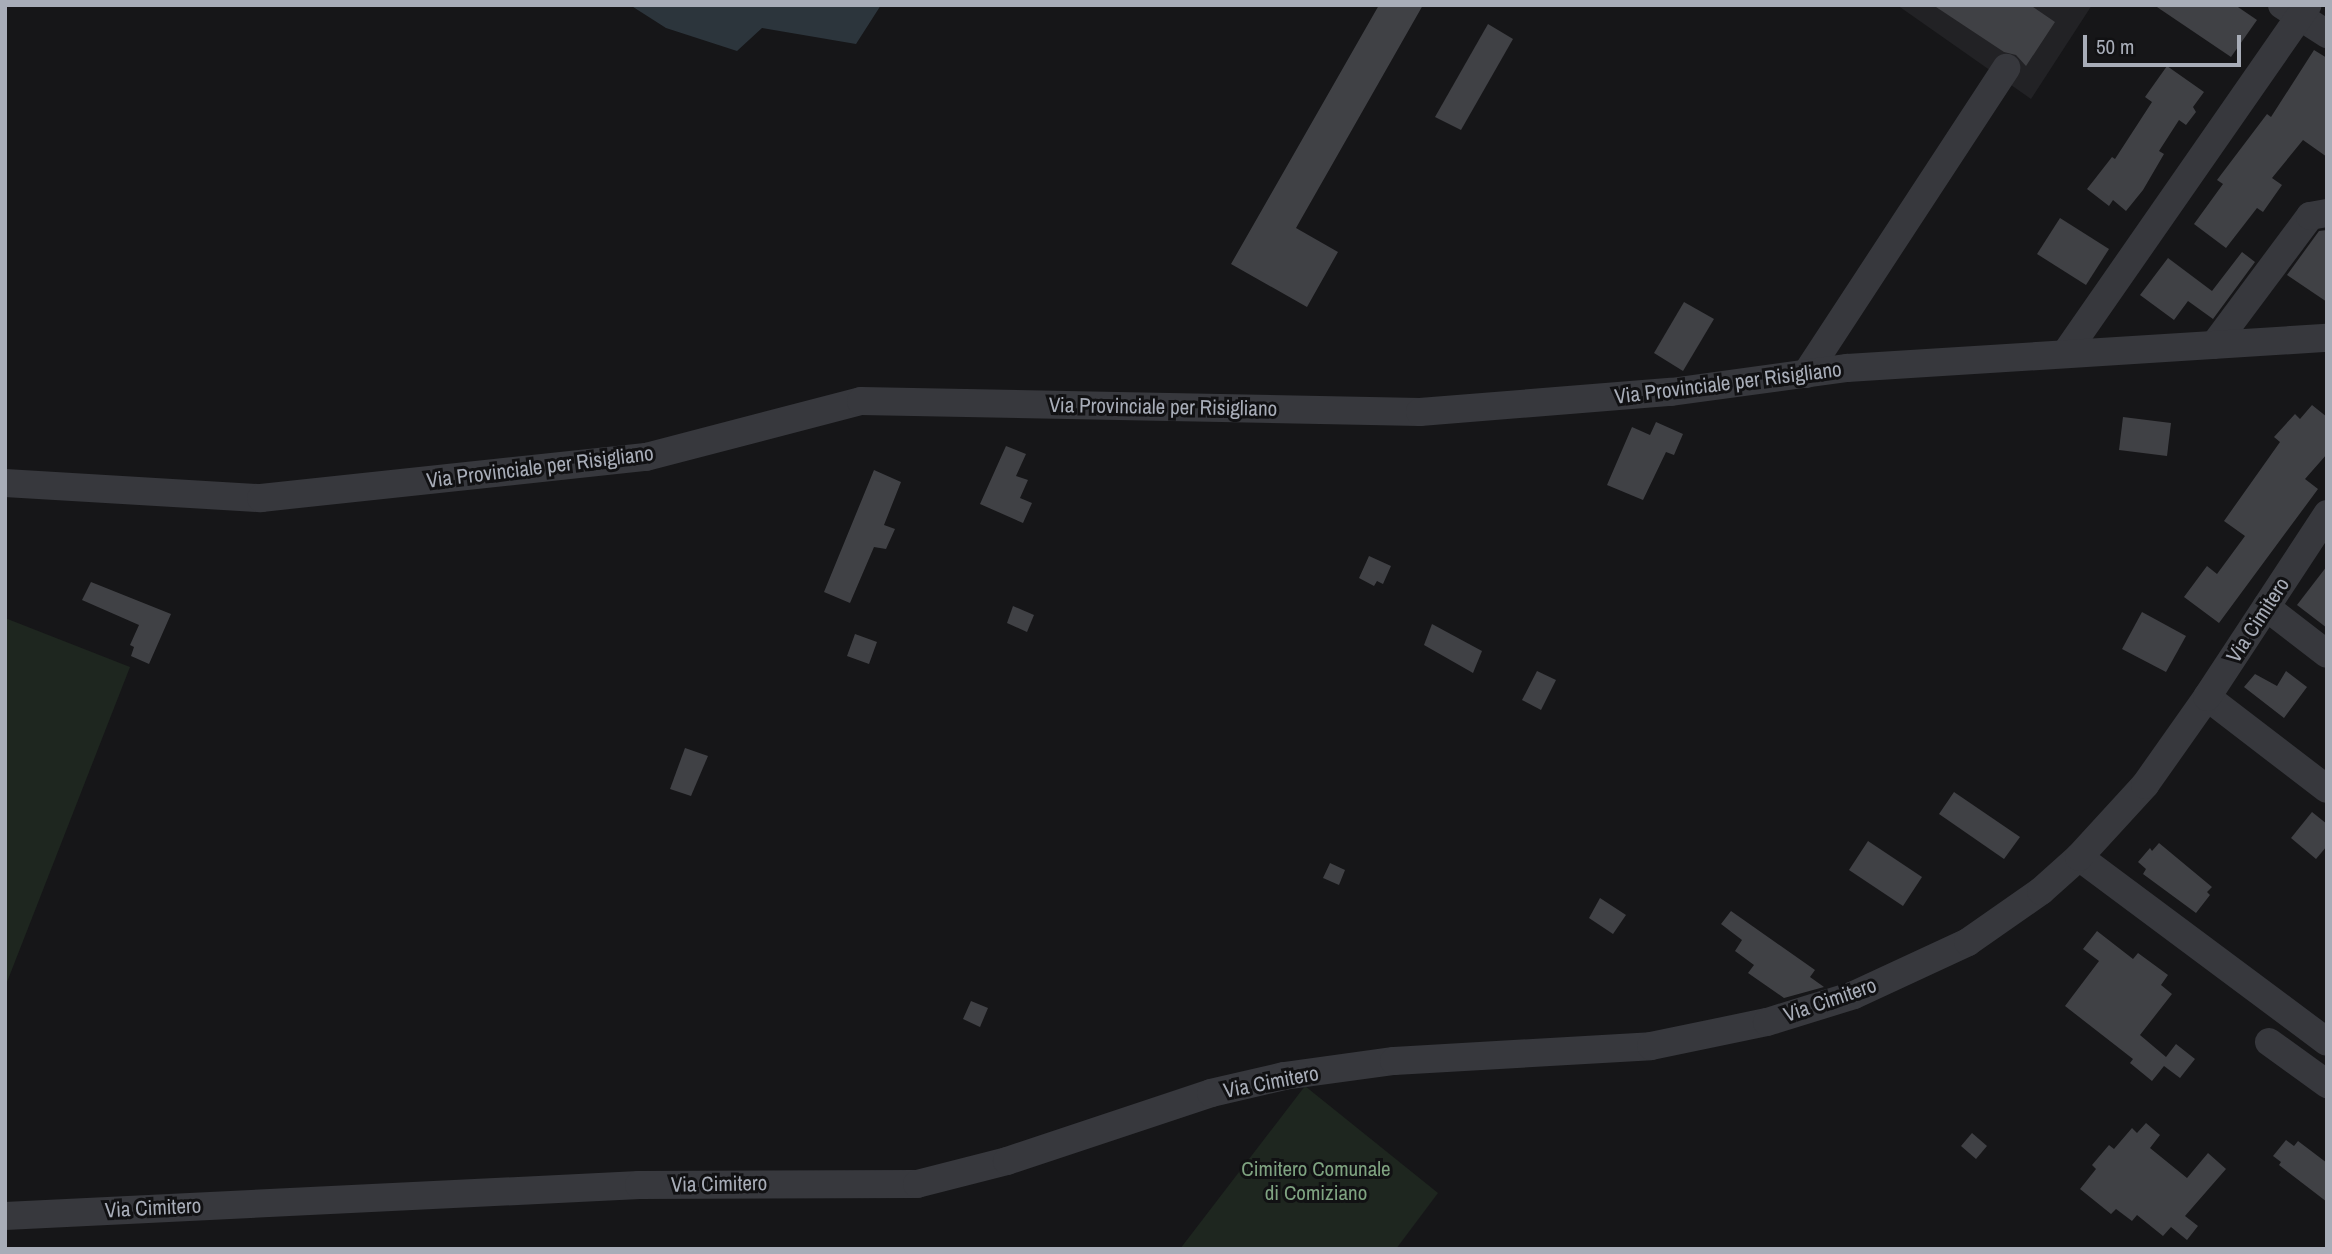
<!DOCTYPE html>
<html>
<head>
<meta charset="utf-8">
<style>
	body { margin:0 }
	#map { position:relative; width:2332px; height:1254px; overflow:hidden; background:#161618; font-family:"Archivo Narrow",sans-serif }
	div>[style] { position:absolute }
	.built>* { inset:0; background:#222225 }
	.green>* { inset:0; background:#1e261f }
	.water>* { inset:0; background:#2c353c }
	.building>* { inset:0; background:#404145 }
	.minor>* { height:28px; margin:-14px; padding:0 14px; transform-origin:14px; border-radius:14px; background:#37383d }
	span { translate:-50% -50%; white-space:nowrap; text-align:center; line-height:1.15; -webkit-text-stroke:6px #111113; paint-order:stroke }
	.street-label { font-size:21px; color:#a8adb8 }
	.park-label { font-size:21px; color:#7fa381 }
	.frame { position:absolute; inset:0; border:7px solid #a8adb8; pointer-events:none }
	.scale { position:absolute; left:2083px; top:35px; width:158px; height:32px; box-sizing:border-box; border:4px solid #a8adb8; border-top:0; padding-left:9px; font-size:21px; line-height:24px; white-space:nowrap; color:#a8adb8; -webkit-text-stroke:5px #111113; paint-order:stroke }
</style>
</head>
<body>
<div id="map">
	<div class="built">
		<i style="clip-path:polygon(1897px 5px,2092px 5px,2031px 99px)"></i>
	</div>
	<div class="green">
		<i style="clip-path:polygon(5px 618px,130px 667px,7px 982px,5px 981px)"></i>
		<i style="clip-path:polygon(1305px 1086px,1438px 1193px,1396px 1249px,1180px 1249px)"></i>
	</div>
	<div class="water">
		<i style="clip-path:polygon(630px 5px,881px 5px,856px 44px,762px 28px,737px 51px,666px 28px)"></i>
	</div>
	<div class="building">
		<i style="clip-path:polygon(1379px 5px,1423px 5px,1296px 228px,1338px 252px,1307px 307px,1231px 264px)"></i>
		<i style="clip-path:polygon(1933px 5px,2030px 5px,2055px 22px,2026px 66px,2016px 55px,2004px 52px)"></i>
		<i style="clip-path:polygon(2154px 5px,2235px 5px,2257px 20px,2231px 57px)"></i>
		<i style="clip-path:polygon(1488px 24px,1513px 39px,1461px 130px,1435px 117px)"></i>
		<i style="clip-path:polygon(2314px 50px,2327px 58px,2327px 157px,2303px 140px,2272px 178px,2282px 185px,2263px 212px,2257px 208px,2226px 248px,2194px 224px,2223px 184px,2217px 180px,2267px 114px,2271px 117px)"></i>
		<i style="clip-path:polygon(2167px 66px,2204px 92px,2193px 107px,2196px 112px,2186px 125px,2179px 120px,2159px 151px,2164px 154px,2143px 190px,2126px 211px,2113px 200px,2109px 206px,2087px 189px,2112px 157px,2115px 159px,2152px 102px,2145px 97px)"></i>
		<i style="clip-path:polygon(2060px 218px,2109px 249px,2086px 285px,2037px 254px)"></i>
		<i style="clip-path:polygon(2327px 230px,2327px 302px,2287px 275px,2319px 231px)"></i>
		<i style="clip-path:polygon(2242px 252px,2255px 262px,2213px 319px,2188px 301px,2174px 320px,2140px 295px,2168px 258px,2212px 291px)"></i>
		<i style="clip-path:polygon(1684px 302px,1714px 319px,1683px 371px,1654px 353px)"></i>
		<i style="clip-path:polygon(2312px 405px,2327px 417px,2327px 454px,2305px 479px,2318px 489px,2219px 623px,2184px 597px,2207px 566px,2217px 574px,2245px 536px,2224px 521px,2280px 442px,2274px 437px,2295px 414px,2300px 419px)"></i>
		<i style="clip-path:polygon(2123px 417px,2171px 423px,2167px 456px,2119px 450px)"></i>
		<i style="clip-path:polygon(1656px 422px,1683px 434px,1674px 455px,1666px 452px,1643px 500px,1607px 485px,1632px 427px,1650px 435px)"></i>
		<i style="clip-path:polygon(1006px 446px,1026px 454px,1016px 476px,1028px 480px,1020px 498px,1032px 503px,1023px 523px,980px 504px)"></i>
		<i style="clip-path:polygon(874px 470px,901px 482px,884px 525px,895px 529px,886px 549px,874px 547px,850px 603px,824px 592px)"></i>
		<i style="clip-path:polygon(1369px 556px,1391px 566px,1383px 584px,1377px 581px,1374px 586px,1359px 578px)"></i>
		<i style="clip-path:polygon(2327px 566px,2327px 628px,2297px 605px)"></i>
		<i style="clip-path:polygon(91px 582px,171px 614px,149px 664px,131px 656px,134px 647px,130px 645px,139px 625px,82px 600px)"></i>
		<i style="clip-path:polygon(1013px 606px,1034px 615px,1027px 632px,1007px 623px)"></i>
		<i style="clip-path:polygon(2142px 612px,2186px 636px,2166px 672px,2122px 649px)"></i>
		<i style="clip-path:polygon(1432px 624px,1482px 651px,1473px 673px,1424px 645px)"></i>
		<i style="clip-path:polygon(855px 634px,877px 642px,869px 664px,847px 656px)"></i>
		<i style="clip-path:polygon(1537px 671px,1556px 680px,1541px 710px,1522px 700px)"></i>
		<i style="clip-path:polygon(2286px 671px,2307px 687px,2284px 718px,2244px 687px,2255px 674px,2277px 686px)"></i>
		<i style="clip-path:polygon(685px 748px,708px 756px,691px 796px,670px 789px)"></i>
		<i style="clip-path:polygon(1954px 792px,2020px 837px,2004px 859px,1939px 814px)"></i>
		<i style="clip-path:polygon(2312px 812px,2327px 824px,2327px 846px,2316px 859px,2291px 838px)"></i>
		<i style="clip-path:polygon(1868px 841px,1922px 877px,1903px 906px,1849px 870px)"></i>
		<i style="clip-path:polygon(2159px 843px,2212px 887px,2207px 892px,2210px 895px,2196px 913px,2143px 874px,2146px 869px,2138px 862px,2150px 848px,2152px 851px)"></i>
		<i style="clip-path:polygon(1330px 863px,1345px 870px,1339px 885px,1323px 878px)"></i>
		<i style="clip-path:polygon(1600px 898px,1626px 915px,1613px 934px,1589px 918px)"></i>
		<i style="clip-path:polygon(1731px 911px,1815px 970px,1810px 977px,1824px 987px,1784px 998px,1748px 973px,1754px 965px,1735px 951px,1742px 940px,1721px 924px)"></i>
		<i style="clip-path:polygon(2097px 931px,2133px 959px,2138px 953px,2168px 975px,2161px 985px,2172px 994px,2140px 1035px,2166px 1057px,2176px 1044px,2195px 1059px,2180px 1078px,2164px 1066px,2152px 1081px,2130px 1063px,2133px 1059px,2065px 1006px,2099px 961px,2083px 949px)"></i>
		<i style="clip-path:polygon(971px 1001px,988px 1008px,980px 1027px,963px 1019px)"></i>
		<i style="clip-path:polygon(2146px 1123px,2160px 1135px,2150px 1148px,2187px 1178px,2208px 1153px,2226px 1169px,2185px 1216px,2198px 1226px,2187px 1240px,2171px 1227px,2163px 1236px,2137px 1215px,2132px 1221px,2116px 1209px,2111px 1214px,2080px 1189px,2096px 1169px,2092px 1165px,2109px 1145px,2114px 1149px,2132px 1128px,2137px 1133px)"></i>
		<i style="clip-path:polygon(1972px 1133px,1987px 1146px,1976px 1159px,1961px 1146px)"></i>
		<i style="clip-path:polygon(2286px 1140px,2294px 1146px,2298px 1141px,2327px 1163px,2327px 1202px,2279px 1165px,2281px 1162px,2273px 1156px)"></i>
	</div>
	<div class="minor">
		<i style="left:2282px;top:5px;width:54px;rotate:32.8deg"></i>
		<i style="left:2214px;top:345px;width:161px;rotate:-53.3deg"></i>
		<i style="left:2310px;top:216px;width:17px;rotate:-10deg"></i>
		<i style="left:2065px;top:354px;width:425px;rotate:-55.2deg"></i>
		<i style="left:1806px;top:374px;width:366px;rotate:-56.8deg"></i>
		<i style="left:5px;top:483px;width:256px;rotate:3.4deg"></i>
		<i style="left:261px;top:498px;width:387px;rotate:-6.1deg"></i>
		<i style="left:646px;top:457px;width:222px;rotate:-14.6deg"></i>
		<i style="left:861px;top:401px;width:559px;rotate:1.13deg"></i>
		<i style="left:1420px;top:412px;width:252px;rotate:-4.6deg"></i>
		<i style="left:1671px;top:392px;width:178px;rotate:-7.8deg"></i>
		<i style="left:1847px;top:368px;width:481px;rotate:-3.6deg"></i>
		<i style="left:2266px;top:607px;width:77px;rotate:37.6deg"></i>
		<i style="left:2207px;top:697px;width:151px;rotate:37.5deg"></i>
		<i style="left:2079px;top:857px;width:309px;rotate:36.7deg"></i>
		<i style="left:2269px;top:1042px;width:72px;rotate:35.9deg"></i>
		<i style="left:5px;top:1216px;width:635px;rotate:-2.8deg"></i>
		<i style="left:639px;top:1185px;width:278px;rotate:-0.2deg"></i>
		<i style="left:917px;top:1184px;width:93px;rotate:-14.3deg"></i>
		<i style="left:1007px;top:1161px;width:215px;rotate:-18.4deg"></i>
		<i style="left:1211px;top:1093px;width:75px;rotate:-13.1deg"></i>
		<i style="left:1284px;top:1076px;width:111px;rotate:-7.8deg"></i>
		<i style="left:1394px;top:1061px;width:257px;rotate:-3.3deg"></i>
		<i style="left:1651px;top:1046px;width:118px;rotate:-11.7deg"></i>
		<i style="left:1767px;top:1022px;width:91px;rotate:-17.2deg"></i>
		<i style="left:1854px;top:995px;width:126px;rotate:-24.9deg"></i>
		<i style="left:1968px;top:942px;width:89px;rotate:-34.9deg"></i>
		<i style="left:2041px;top:891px;width:51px;rotate:-41.8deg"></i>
		<i style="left:2079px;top:857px;width:98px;rotate:-47.5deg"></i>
		<i style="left:2145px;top:785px;width:108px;rotate:-54.8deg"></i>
		<i style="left:2207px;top:697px;width:219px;rotate:-56.7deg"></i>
	</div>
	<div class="street-label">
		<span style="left:1728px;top:383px;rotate:-7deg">Via Provinciale per Risigliano</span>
		<span style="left:1163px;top:407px;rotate:1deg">Via Provinciale per Risigliano</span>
		<span style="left:540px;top:467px;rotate:-7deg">Via Provinciale per Risigliano</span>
		<span style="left:2258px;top:620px;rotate:-57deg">Via Cimitero</span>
		<span style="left:1830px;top:1000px;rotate:-19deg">Via Cimitero</span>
		<span style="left:1271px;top:1082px;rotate:-11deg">Via Cimitero</span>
		<span style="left:719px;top:1184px;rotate:-1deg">Via Cimitero</span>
		<span style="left:153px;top:1208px;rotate:-3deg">Via Cimitero</span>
	</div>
	<div class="park-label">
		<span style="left:1316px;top:1181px">Cimitero Comunale<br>di Comiziano</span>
	</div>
	<div class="frame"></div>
	<div class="scale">50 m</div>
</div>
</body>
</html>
